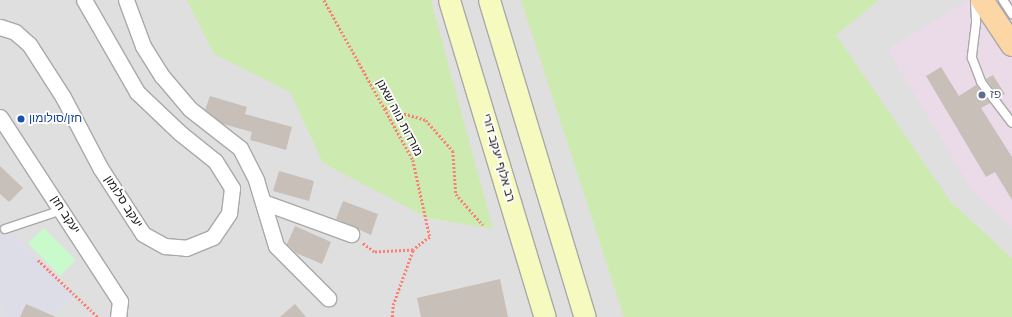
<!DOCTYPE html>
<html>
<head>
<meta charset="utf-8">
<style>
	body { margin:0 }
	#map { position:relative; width:1012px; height:317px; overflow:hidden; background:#f2efe9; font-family:Helvetica,Heebo,sans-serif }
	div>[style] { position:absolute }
	.residential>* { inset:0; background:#e0dfdf }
	.industrial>* { inset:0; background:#ebdbe8 }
	.grass>* { inset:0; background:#cdebb0 }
	.park>* { inset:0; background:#c8facc }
	.plaza>* { inset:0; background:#dddde8 }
	.building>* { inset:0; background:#c7bfb8 }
	.path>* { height:2.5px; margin-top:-1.25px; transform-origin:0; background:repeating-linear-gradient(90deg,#fa8072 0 2px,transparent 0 4px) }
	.roads { filter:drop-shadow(1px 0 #a9a9a9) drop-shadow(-1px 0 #a9a9a9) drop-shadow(0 1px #a9a9a9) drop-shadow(0 -1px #a9a9a9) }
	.lane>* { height:8px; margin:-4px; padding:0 4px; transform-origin:4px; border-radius:4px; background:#fff }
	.street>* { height:15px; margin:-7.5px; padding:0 7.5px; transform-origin:7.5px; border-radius:7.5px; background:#fff }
	.secondary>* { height:21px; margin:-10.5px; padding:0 10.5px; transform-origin:10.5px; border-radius:10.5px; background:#f7fabf }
	.primary>* { height:22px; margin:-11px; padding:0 11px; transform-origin:11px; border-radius:11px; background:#fcd6a4 }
	.dots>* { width:11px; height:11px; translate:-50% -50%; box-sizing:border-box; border:2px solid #fff; border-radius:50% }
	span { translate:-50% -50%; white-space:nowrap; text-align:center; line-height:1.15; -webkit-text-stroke:3.5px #fff; paint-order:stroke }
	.service-label { font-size:12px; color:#4e5e75 }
	.left { translate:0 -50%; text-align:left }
	.street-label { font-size:12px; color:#222 }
	.transit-label { font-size:12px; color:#164399 }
</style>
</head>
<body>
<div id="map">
	<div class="residential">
		<i style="clip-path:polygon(0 0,1012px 0,1012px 183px,896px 66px,1012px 192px,1012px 317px,0 317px)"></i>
	</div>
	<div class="industrial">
		<i style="clip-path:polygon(969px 0,1012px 0,1012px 227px,973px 192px,888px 49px)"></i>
	</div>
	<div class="grass">
		<i style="clip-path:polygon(187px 0,431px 0,493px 229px,428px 218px,323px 163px,290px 92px,214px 54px)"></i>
		<i style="clip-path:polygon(521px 0,879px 0,836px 35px,951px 202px,1012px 258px,1012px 317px,624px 317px)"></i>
	</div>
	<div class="park">
		<i style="clip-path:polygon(44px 228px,76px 260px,60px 276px,28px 243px)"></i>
	</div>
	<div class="plaza">
		<i style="clip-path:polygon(0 223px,76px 295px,54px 316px,26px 304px,20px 317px,0 317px,4px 305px,0 303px)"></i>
	</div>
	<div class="building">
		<i style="clip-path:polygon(941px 67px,959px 96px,976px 85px,990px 103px,981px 108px,1012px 157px,1012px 200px,995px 172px,986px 177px,926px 76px)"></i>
		<i style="clip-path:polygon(993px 75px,1005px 94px,999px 97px,986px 79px)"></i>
		<i style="clip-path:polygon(210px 96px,247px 107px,245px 114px,292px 127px,286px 150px,250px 140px,252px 132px,223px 124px,205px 110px)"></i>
		<i style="clip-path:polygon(0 166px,23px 188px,9px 202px,0 194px)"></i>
		<i style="clip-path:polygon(279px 171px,314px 181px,309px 201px,273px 191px)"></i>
		<i style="clip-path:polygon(343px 201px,378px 214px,371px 235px,336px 219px)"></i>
		<i style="clip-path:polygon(295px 226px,331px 242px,322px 264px,296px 253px,287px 244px)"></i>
		<i style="clip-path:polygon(500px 279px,508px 317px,421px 317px,417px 298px)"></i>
		<i style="clip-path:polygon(26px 304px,56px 317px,20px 317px)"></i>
		<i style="clip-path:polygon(295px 304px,306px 317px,280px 317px)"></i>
	</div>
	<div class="path">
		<i style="left:324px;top:0;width:183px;rotate:60.9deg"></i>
		<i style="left:413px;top:160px;width:79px;rotate:77.6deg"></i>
		<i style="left:430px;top:237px;width:21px;rotate:143deg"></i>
		<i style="left:413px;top:250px;width:39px;rotate:177deg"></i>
		<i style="left:374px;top:252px;width:15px;rotate:-143deg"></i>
		<i style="left:385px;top:108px;width:43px;rotate:16.3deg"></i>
		<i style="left:426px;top:120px;width:41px;rotate:48.9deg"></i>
		<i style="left:453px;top:151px;width:43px;rotate:86deg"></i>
		<i style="left:456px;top:194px;width:41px;rotate:48.9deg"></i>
		<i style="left:38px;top:260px;width:83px;rotate:43.5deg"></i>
		<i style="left:392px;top:317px;width:12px;rotate:-85deg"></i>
		<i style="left:393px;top:305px;width:59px;rotate:-70deg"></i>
	</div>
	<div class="roads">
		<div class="lane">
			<i style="left:1003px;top:0;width:17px;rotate:57deg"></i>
			<i style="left:975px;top:1px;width:22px;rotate:87deg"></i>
			<i style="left:976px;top:23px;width:35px;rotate:97deg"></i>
			<i style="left:972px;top:58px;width:26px;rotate:69deg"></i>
			<i style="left:981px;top:82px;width:51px;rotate:52.9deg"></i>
			<i style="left:5px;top:229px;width:60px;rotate:-18.4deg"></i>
		</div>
		<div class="street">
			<i style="left:126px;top:0;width:49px;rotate:69.7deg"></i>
			<i style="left:143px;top:46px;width:36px;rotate:58deg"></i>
			<i style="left:162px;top:76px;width:43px;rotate:49.7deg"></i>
			<i style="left:190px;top:109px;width:63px;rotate:38deg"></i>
			<i style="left:240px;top:148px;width:36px;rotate:63deg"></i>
			<i style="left:256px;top:180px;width:69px;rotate:73.1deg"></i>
			<i style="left:276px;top:246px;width:74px;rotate:45deg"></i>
			<i style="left:0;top:27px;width:16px;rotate:18deg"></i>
			<i style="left:15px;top:32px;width:18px;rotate:41deg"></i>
			<i style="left:29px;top:44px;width:63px;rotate:57.3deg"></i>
			<i style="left:63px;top:97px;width:81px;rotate:62.2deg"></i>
			<i style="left:101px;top:169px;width:77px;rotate:57.1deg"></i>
			<i style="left:143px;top:234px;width:25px;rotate:29deg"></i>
			<i style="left:165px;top:246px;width:21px;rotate:5deg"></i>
			<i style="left:186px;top:248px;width:29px;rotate:-22deg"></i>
			<i style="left:213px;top:237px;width:29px;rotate:-56deg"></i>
			<i style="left:229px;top:213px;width:25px;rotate:-83deg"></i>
			<i style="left:232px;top:188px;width:32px;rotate:-122deg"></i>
			<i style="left:215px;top:161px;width:45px;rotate:-141.3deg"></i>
			<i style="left:180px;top:133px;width:59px;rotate:-136.4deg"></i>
			<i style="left:137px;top:92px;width:106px;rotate:-119.9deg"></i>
			<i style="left:0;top:117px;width:220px;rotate:56.9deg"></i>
			<i style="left:120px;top:301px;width:16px;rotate:97deg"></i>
			<i style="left:263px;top:202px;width:94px;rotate:20deg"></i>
		</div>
		<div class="secondary">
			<i style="left:449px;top:0;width:331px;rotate:73.2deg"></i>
			<i style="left:489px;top:0;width:331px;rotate:73.2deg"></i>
		</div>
		<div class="primary">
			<i style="left:982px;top:0;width:54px;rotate:56.3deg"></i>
		</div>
	</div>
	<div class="dots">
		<i style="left:982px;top:95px;background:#5c6f8a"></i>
		<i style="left:21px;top:119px;background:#1a4fb4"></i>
	</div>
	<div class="service-label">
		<span class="left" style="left:990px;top:95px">פז</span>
	</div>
	<div class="street-label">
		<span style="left:399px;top:118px;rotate:62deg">מורדות נווה שאנן</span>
		<span style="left:498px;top:158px;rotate:74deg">רב אלוף יעקב דורי</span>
		<span style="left:123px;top:202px;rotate:57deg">יעקב סלומון</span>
		<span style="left:65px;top:215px;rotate:57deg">יעקב חזן</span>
	</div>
	<div class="transit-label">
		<span class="left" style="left:29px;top:119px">חזן/סולומון</span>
	</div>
</div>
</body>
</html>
